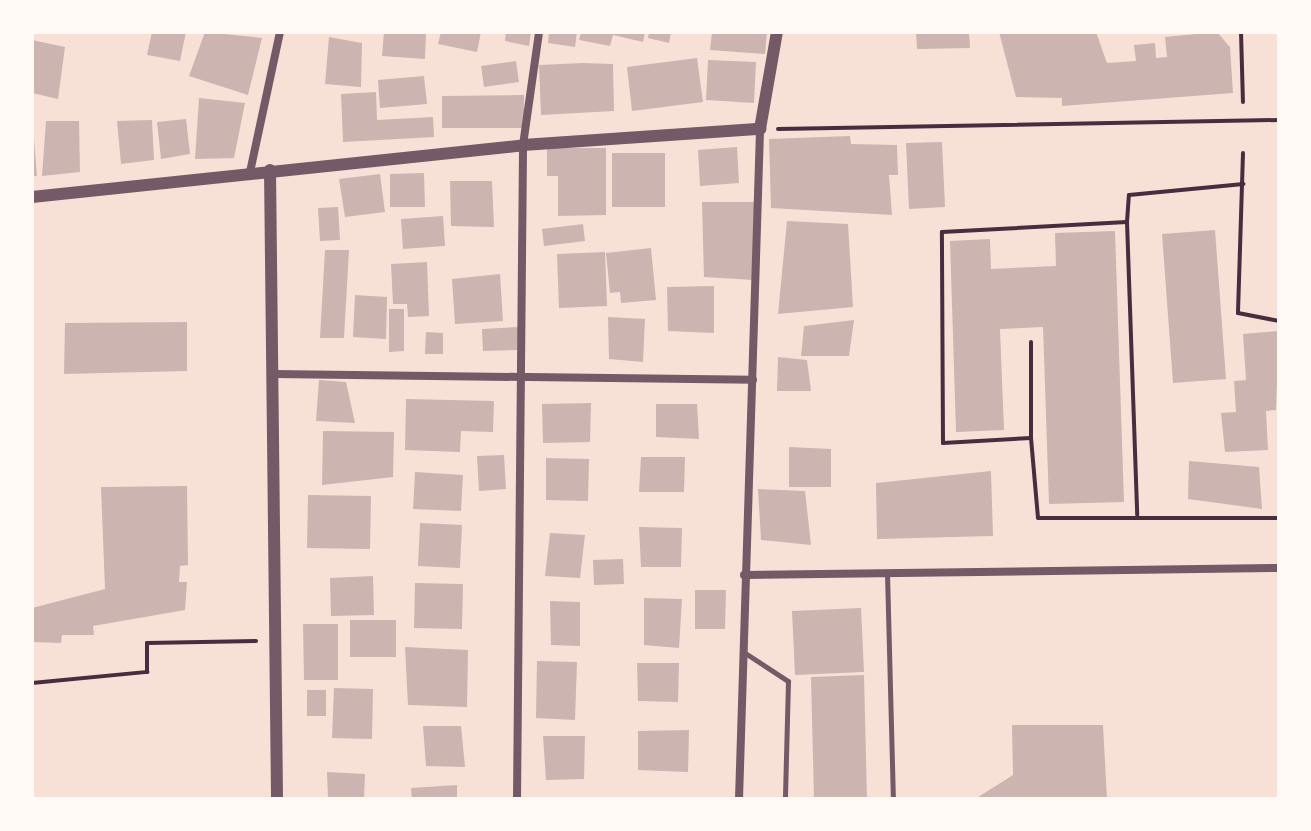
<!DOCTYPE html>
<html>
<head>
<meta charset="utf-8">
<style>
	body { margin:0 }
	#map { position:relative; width:1311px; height:831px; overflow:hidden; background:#f7e1d7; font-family:Signika,sans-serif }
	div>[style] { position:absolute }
	.building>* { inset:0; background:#ccb4b1 }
	.path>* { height:4px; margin:-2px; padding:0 2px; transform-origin:2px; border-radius:2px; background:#4a2c40 }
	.service>* { height:5px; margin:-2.5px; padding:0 2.5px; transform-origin:2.5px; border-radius:2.5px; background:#755966 }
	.minor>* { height:8px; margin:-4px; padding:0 4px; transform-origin:4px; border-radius:4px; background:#755966 }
	.tertiary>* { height:12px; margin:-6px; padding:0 6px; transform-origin:6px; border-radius:6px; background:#755966 }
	span { translate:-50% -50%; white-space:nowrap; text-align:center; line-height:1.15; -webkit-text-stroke:6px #fffaf5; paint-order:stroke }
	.frame { position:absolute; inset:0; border:34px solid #fffaf5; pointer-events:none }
</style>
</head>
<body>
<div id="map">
	<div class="building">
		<i style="clip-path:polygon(152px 32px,186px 32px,180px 61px,147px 55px)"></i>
		<i style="clip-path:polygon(205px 32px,262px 38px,248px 95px,189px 76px)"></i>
		<i style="clip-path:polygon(384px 32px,426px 32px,425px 59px,382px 56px)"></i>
		<i style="clip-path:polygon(441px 32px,481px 32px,477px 52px,438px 44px)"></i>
		<i style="clip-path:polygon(506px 32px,531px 32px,529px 46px,505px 41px)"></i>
		<i style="clip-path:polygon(549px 32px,577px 32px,575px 47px,548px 43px)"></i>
		<i style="clip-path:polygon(581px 32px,645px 32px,643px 42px,613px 35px,610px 46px,579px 40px)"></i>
		<i style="clip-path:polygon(649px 32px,671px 32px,669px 43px,648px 38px)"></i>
		<i style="clip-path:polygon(712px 32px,767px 32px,765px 54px,710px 50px)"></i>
		<i style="clip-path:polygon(916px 32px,969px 32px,970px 48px,917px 49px)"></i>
		<i style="clip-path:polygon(999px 32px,1096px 32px,1107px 63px,1136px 61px,1134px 45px,1155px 43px,1156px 58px,1167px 57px,1165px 37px,1217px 32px,1230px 47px,1233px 93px,1062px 106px,1062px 98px,1016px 97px)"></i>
		<i style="clip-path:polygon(329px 37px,362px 43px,361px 87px,325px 84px)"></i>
		<i style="clip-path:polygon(32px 40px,65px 47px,58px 99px,32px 93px)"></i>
		<i style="clip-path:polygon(697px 58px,703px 102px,632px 111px,627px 67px)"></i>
		<i style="clip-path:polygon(708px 60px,756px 62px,754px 103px,706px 100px)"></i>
		<i style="clip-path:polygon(516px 61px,519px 82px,484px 87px,481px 66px)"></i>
		<i style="clip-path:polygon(583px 63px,613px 64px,614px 111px,541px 115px,539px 65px)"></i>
		<i style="clip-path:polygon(424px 76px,427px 104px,380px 108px,378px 80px)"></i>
		<i style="clip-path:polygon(376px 92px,377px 120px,433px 117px,434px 137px,343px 142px,341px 94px)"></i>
		<i style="clip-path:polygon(524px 95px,524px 128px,442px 128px,442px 96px)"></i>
		<i style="clip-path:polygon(199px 98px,245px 103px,234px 158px,195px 159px)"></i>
		<i style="clip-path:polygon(32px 113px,37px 176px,32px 176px)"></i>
		<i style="clip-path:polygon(186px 119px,190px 154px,161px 159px,157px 122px)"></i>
		<i style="clip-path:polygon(152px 120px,154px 160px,121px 164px,117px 121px)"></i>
		<i style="clip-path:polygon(46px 121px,79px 121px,80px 172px,42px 176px)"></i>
		<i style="clip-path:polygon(850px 136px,851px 144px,897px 145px,898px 175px,889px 175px,892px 215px,771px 208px,769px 139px)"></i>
		<i style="clip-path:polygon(942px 142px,945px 207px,909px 209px,906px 143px)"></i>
		<i style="clip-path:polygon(737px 147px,739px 183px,700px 186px,698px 150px)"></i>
		<i style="clip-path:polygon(547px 148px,606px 148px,606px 215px,558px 216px,558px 176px,547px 176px)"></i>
		<i style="clip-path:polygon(612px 153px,665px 153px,665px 207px,612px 207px)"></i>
		<i style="clip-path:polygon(424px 173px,425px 207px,390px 207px,390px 174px)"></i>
		<i style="clip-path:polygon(380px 174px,385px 212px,345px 217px,339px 179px)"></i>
		<i style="clip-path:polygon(450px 181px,492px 181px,494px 227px,451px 226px)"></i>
		<i style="clip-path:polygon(702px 202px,754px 202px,754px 280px,704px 277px)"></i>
		<i style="clip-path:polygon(338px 207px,340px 240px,320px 241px,318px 208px)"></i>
		<i style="clip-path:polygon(443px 216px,445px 246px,403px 249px,401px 219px)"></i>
		<i style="clip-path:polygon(787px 221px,848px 224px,853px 307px,778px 314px)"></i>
		<i style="clip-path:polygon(583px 224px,585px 241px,544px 246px,542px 229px)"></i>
		<i style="clip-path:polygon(1215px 230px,1226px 379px,1173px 383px,1162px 234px)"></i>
		<i style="clip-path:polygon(1115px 231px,1124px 502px,1049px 504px,1043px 327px,1000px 329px,1004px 430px,956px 432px,950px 241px,990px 239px,991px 269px,1056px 266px,1055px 233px)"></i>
		<i style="clip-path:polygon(651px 248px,656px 300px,621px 303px,620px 292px,610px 293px,606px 253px)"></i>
		<i style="clip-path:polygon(325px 250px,349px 250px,344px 338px,320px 338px)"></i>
		<i style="clip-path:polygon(605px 252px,607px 306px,559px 308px,557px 254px)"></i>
		<i style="clip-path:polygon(427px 262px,429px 316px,408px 317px,407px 304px,393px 304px,391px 264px)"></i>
		<i style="clip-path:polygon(500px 274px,503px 321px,455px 324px,452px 279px)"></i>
		<i style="clip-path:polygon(714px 286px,714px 333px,668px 331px,667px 287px)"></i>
		<i style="clip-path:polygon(355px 295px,387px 297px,386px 339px,353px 337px)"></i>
		<i style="clip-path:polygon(389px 309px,404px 309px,404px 351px,389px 352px)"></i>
		<i style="clip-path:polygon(608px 317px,645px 319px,643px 362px,609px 359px)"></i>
		<i style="clip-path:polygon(854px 320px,849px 356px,801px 356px,804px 326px)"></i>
		<i style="clip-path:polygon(187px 322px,187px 371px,64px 374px,65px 323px)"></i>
		<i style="clip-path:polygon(518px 327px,519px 350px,483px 351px,482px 329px)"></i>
		<i style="clip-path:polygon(1279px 331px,1276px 410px,1266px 411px,1268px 450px,1225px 452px,1221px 413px,1236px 412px,1234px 381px,1246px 380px,1243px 334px)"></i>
		<i style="clip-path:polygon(426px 332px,443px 333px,443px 354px,425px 354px)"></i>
		<i style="clip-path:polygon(778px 357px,807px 360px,811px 391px,777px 391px)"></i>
		<i style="clip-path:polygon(319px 380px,346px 382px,355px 423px,316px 421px)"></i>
		<i style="clip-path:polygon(406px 399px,494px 401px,493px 432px,461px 431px,460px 452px,405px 450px)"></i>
		<i style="clip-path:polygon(591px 403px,590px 442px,543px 443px,542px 404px)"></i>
		<i style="clip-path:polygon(656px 404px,697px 404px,699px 439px,656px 437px)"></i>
		<i style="clip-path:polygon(323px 431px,394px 432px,393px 477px,322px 485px)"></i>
		<i style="clip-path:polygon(789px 447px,831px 449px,831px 487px,789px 487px)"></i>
		<i style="clip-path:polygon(504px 455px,506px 489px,479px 491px,477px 456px)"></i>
		<i style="clip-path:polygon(641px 457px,685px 457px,684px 492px,639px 492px)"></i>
		<i style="clip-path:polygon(546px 458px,589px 459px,588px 501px,546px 500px)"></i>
		<i style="clip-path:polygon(1189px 461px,1259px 467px,1262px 509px,1188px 499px)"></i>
		<i style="clip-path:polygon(991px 471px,993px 536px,877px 539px,876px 483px)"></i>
		<i style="clip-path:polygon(415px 472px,463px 475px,461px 511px,413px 509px)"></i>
		<i style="clip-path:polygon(187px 486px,188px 565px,180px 566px,179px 582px,187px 582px,185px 610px,93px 626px,94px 635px,62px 635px,61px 643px,32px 642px,32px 608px,105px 589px,101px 487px)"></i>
		<i style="clip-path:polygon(758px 489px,805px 491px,811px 545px,761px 540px)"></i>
		<i style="clip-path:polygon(308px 495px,371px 496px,370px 549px,307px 548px)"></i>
		<i style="clip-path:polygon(420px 523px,462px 525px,460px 568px,418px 566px)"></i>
		<i style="clip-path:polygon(639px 527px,682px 528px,681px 567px,641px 567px)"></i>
		<i style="clip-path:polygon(550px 533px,585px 535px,580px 578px,545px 576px)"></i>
		<i style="clip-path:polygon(623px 559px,624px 584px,594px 585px,593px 560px)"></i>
		<i style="clip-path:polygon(373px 576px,374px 615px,331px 616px,330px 578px)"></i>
		<i style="clip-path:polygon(415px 583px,463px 584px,462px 629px,414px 628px)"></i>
		<i style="clip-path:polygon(695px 590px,726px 590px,725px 629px,695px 629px)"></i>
		<i style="clip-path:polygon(644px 598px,682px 599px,679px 648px,644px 645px)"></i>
		<i style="clip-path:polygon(550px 601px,580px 602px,580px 646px,551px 645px)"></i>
		<i style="clip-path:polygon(861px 608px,864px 672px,795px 675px,792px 611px)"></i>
		<i style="clip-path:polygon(350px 620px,396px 620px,396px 657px,350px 657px)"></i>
		<i style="clip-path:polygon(303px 624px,338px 624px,338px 680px,304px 680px)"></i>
		<i style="clip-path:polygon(405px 647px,468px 650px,467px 707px,408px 705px)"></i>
		<i style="clip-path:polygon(537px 661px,577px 662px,575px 720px,536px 718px)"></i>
		<i style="clip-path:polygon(637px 663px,679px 663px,678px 702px,638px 701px)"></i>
		<i style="clip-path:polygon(864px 675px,867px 799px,814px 799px,811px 677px)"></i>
		<i style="clip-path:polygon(334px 688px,373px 689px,372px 739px,332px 738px)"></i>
		<i style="clip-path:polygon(307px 690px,326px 690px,326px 716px,307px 716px)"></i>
		<i style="clip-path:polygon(1012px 725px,1103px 725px,1107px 799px,975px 799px,1013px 775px)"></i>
		<i style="clip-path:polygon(423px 726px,461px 726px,465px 767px,426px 766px)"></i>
		<i style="clip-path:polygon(689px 730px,688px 772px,638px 770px,638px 731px)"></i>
		<i style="clip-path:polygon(543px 736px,585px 736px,584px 779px,546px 780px)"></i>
		<i style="clip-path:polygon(327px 772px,365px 774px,364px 799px,328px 799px)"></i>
		<i style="clip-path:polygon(457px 785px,457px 799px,412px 799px,411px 788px)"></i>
	</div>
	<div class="path">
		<i style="left:1241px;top:32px;width:70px;rotate:88.4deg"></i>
		<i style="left:778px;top:129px;width:501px;rotate:-1.03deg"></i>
		<i style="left:1243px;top:153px;width:160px;rotate:91.8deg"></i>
		<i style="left:1238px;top:313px;width:42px;rotate:11deg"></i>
		<i style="left:1127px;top:222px;width:293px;rotate:88deg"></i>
		<i style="left:1031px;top:342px;width:96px;rotate:90deg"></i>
		<i style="left:1031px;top:438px;width:88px;rotate:176.7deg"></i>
		<i style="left:943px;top:443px;width:211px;rotate:-90.3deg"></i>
		<i style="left:942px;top:232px;width:185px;rotate:-3.1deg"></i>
		<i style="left:1127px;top:222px;width:27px;rotate:-86deg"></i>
		<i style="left:1129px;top:195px;width:115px;rotate:-5.5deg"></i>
		<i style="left:1031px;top:438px;width:80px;rotate:85deg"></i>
		<i style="left:1038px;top:518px;width:241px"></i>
		<i style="left:32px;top:683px;width:116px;rotate:-5.5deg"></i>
		<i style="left:147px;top:672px;width:29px;rotate:-90deg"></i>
		<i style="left:147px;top:643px;width:109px;rotate:-1.1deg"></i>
	</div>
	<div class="service">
		<i style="left:887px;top:573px;width:226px;rotate:88.5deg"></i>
		<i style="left:742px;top:651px;width:55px;rotate:33.1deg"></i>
		<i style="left:788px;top:681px;width:118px;rotate:91.5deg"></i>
	</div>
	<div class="minor">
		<i style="left:250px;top:172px;width:143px;rotate:-77.9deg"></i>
		<i style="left:274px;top:374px;width:479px;rotate:0.7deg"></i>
		<i style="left:744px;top:575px;width:535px;rotate:-0.75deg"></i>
		<i style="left:517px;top:799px;width:654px;rotate:-89.47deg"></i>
		<i style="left:523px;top:145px;width:114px;rotate:-81.9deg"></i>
		<i style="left:739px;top:799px;width:670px;rotate:-88.2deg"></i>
	</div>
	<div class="tertiary">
		<i style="left:270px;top:170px;width:629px;rotate:89.36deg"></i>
		<i style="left:32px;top:197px;width:494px;rotate:-6deg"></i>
		<i style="left:523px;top:145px;width:238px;rotate:-3.9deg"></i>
		<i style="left:760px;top:129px;width:98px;rotate:-80.1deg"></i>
	</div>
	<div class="frame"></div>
</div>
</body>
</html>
